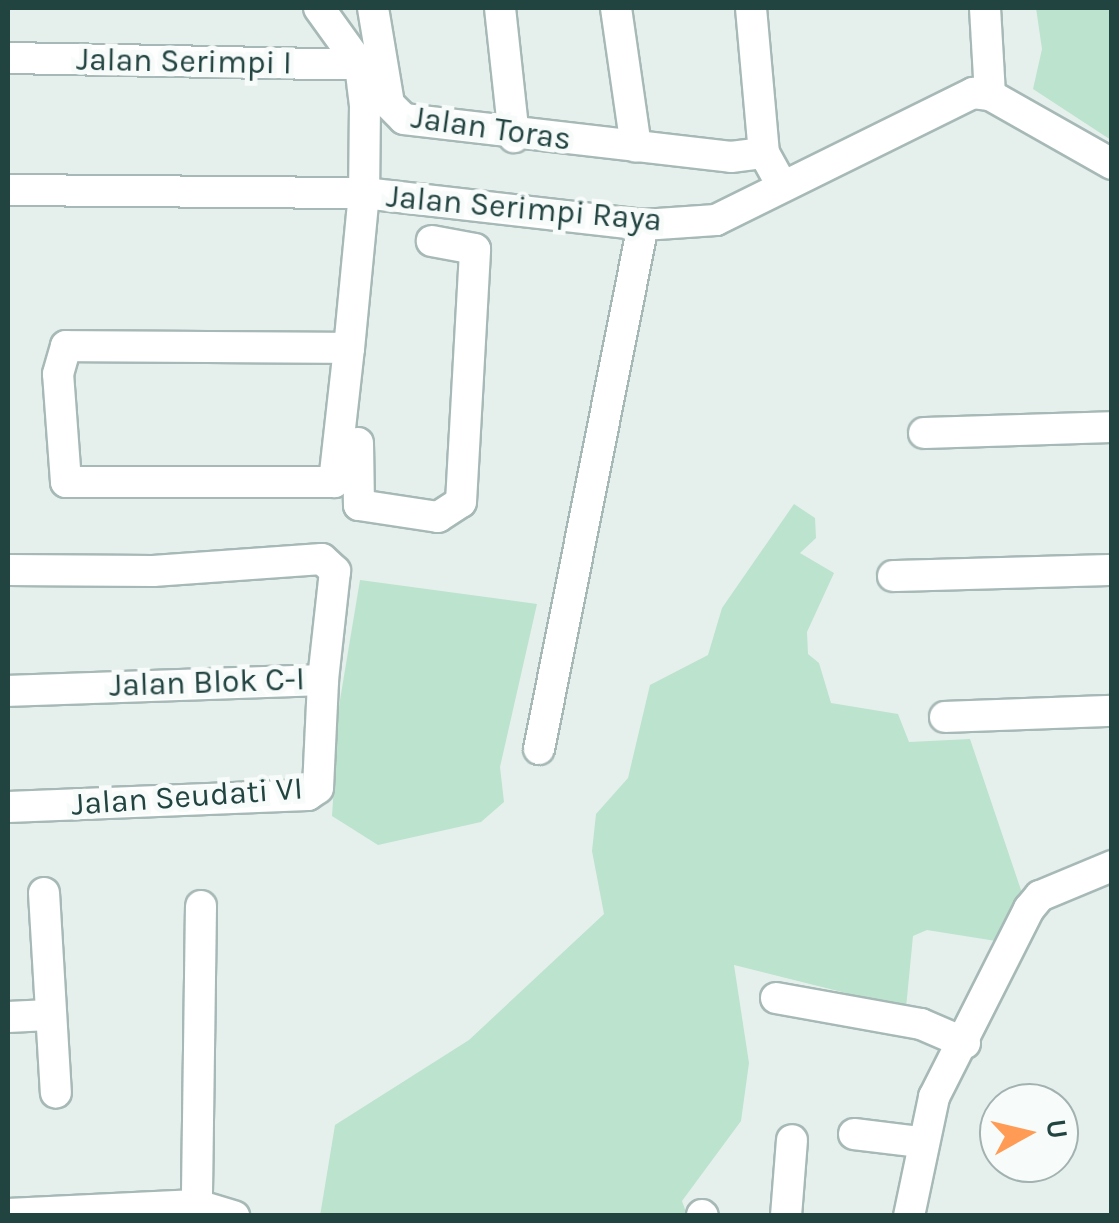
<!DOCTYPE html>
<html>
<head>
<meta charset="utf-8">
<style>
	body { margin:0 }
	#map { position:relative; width:1119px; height:1223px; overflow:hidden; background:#e5f0ed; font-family:Karla,sans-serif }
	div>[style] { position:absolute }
	.green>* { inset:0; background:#bce3cd }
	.roads { filter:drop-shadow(2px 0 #a7b9b6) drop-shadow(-2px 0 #a7b9b6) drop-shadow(0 2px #a7b9b6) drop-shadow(0 -2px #a7b9b6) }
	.minor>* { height:30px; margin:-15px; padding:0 15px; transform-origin:15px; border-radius:15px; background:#fff }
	span { translate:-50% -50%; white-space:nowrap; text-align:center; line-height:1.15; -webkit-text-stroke:10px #f7fbfa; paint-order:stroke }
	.street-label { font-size:32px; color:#224441 }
	.frame { position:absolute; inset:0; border:10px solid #224441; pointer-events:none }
	.north { position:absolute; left:979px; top:1083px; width:100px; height:100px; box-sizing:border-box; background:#f7fbfa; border:2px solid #a2b2b0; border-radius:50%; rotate:82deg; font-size:28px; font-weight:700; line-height:40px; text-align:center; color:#224441 }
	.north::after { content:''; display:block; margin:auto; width:35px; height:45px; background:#ff9b54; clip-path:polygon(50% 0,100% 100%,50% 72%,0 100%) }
</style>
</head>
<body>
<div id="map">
	<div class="green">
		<i style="clip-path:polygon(1036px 8px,1111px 8px,1111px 140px,1033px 89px,1042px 49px)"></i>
		<i style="clip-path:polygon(794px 504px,815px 518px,816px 538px,800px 553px,834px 573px,807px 632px,808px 654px,819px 663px,831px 703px,898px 714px,909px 742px,970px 739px,1022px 893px,996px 941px,927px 930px,913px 936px,906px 1008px,734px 965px,749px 1063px,741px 1121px,682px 1201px,687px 1215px,320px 1216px,335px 1125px,469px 1040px,604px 914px,592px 851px,596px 814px,628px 778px,650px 685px,708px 655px,722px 608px)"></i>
		<i style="clip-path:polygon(360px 580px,537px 604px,500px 767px,504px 802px,481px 822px,378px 845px,332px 816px,339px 706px)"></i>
	</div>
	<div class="roads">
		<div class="minor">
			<i style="left:319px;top:8px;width:70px;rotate:54.3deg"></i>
			<i style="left:360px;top:65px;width:39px;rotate:83deg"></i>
			<i style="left:365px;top:104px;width:89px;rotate:90.6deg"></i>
			<i style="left:364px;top:193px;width:156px;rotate:95.5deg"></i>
			<i style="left:349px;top:348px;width:135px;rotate:96.4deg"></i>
			<i style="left:334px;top:482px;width:268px;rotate:180deg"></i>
			<i style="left:66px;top:482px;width:108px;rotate:-94.2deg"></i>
			<i style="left:58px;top:374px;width:29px;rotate:-74deg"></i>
			<i style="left:66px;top:346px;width:283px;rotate:0.4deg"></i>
			<i style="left:373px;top:8px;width:97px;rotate:80.5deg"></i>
			<i style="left:389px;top:104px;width:21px;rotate:45deg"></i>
			<i style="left:404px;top:119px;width:329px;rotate:6.6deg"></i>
			<i style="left:731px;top:157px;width:33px;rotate:-7deg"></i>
			<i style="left:764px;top:153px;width:38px;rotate:61deg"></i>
			<i style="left:500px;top:8px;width:130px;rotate:83.8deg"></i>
			<i style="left:616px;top:8px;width:140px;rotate:81.8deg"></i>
			<i style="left:751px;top:8px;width:146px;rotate:84.9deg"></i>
			<i style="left:985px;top:8px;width:87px;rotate:86.7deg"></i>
			<i style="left:8px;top:58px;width:352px;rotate:1.1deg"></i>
			<i style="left:8px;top:190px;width:356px;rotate:0.5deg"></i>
			<i style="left:364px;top:193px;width:281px;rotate:6.5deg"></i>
			<i style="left:643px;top:225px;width:73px;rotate:-3.9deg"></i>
			<i style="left:716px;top:220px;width:287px;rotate:-26.3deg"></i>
			<i style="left:973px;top:93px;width:17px;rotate:7deg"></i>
			<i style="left:990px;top:95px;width:140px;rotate:29.5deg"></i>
			<i style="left:924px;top:433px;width:188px;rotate:-1.8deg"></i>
			<i style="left:358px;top:443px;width:62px;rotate:89.1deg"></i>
			<i style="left:359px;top:505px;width:80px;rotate:8.6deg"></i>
			<i style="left:438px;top:517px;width:27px;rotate:-33deg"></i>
			<i style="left:461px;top:502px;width:253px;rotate:-86.8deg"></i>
			<i style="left:475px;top:249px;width:44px;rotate:-169.5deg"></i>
			<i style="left:8px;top:570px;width:145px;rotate:0.4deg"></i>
			<i style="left:153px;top:571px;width:169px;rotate:-4.1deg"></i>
			<i style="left:322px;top:559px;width:18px;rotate:43deg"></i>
			<i style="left:335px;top:571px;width:110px;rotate:96.3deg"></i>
			<i style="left:323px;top:680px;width:315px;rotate:178deg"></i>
			<i style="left:893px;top:576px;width:219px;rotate:-1.6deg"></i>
			<i style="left:945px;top:717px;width:167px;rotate:-2.1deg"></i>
			<i style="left:539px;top:749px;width:534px;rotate:-78.77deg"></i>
			<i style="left:8px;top:807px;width:300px;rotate:-2.3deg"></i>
			<i style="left:308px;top:795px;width:12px;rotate:-35deg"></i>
			<i style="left:318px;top:788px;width:108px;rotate:-87.3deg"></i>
			<i style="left:44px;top:893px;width:200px;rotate:86.6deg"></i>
			<i style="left:201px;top:906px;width:299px;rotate:90.8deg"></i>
			<i style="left:197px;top:1205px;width:39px;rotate:17deg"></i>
			<i style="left:776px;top:998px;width:147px;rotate:10.2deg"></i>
			<i style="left:921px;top:1024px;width:48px;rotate:23.4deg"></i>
			<i style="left:8px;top:1017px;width:41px;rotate:-2.8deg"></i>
			<i style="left:854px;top:1134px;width:65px;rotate:7deg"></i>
			<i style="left:8px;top:1214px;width:189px;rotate:-2.7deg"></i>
			<i style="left:702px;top:1215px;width:1px;rotate:45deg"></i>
			<i style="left:786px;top:1216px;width:76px;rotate:-85.5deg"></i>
			<i style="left:909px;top:1216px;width:122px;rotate:-78.1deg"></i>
			<i style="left:934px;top:1097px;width:211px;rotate:-63.2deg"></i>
			<i style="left:1029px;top:909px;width:17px;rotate:-50deg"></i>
			<i style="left:1040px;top:896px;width:78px;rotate:-22.6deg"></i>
		</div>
	</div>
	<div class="street-label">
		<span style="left:184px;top:62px;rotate:1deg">Jalan Serimpi I</span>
		<span style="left:491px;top:129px;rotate:8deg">Jalan Toras</span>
		<span style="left:524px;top:209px;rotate:5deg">Jalan Serimpi Raya</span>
		<span style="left:207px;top:683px;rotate:-2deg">Jalan Blok C-I</span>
		<span style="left:187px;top:797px;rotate:-4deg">Jalan Seudati VI</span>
	</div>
	<div class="frame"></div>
	<div class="north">U</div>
</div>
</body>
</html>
